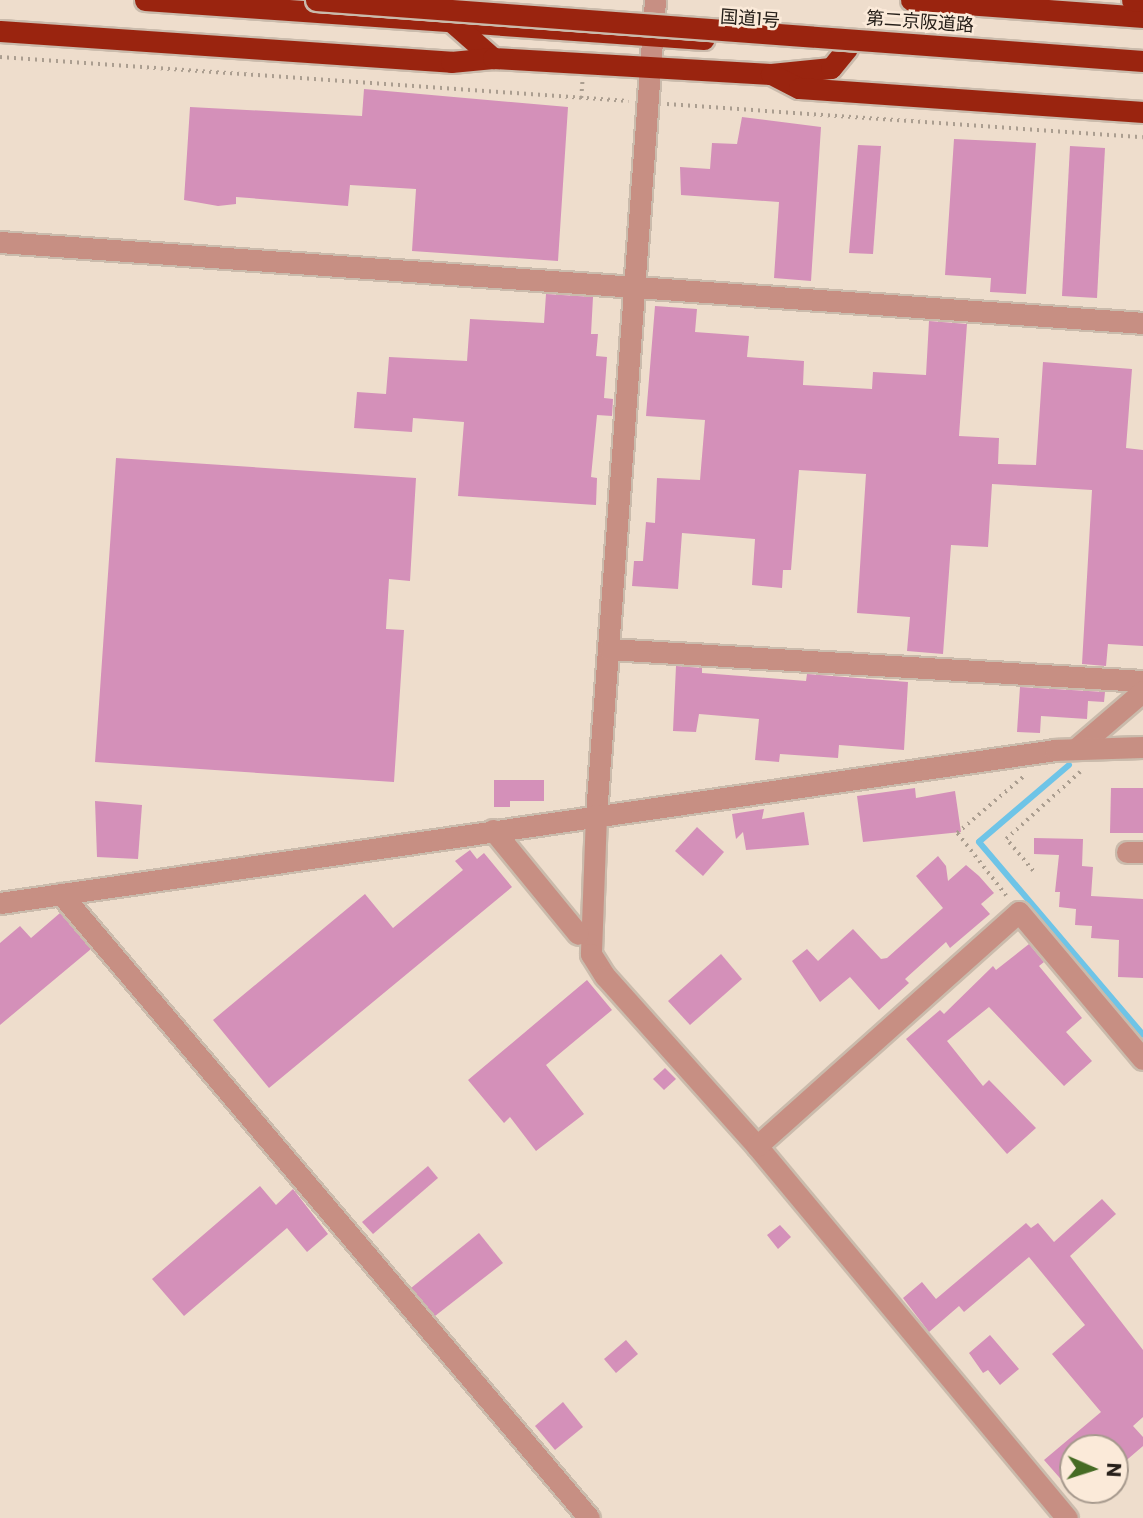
<!DOCTYPE html>
<html>
<head>
<meta charset="utf-8">
<style>
	body { margin:0 }
	#map { position:relative; width:1143px; height:1518px; overflow:hidden; background:#edc; font-family:Poppins,"Noto Sans JP",sans-serif }
	div>[style] { position:absolute }
	.stream>* { height:6px; margin:-3px; padding:0 3px; transform-origin:3px; border-radius:3px; background:#6ec4e7 }
	.building>* { inset:0; background:#d490b9 }
	.path>* { height:3.5px; margin-top:-1.75px; transform-origin:0; background:repeating-linear-gradient(90deg,#ab9e90 0 2px,transparent 0 7px) }
	.roads { filter:drop-shadow(2px 0 #cabbac) drop-shadow(-2px 0 #cabbac) drop-shadow(0 2px #cabbac) drop-shadow(0 -2px #cabbac) }
	.minor>* { height:21px; margin:-10.5px; padding:0 10.5px; transform-origin:10.5px; border-radius:10.5px; background:#c78f83 }
	.highway>* { height:21px; margin:-10.5px; padding:0 10.5px; transform-origin:10.5px; border-radius:10.5px; background:#9a240f }
	.bridges { filter:drop-shadow(2px 0 #cabbac) drop-shadow(-2px 0 #cabbac) drop-shadow(0 2px #cabbac) drop-shadow(0 -2px #cabbac) }
	.highway-bridge>* { height:21px; margin:-10.5px; padding:0 10.5px; transform-origin:10.5px; border-radius:10.5px; background:#9a240f }
	span { translate:-50% -50%; white-space:nowrap; text-align:center; line-height:1.15; -webkit-text-stroke:5px #fbead9; paint-order:stroke }
	.street-label { font-size:18px; color:#27201a }
	.north { position:absolute; left:1059px; top:1434px; width:70px; height:70px; box-sizing:border-box; background:#fbead9; border:2px solid #a6998d; border-radius:50%; rotate:93deg; font-size:19px; font-weight:700; line-height:28px; text-align:center; color:#27201a }
	.north::after { content:''; display:block; margin:auto; width:24px; height:32px; background:#456b24; clip-path:polygon(50% 0,100% 100%,50% 72%,0 100%) }
</style>
</head>
<body>
<div id="map">
	<div class="stream">
		<i style="left:1069px;top:765px;width:118px;rotate:139.5deg"></i>
		<i style="left:979px;top:842px;width:253px;rotate:49.6deg"></i>
	</div>
	<div class="building">
		<i style="clip-path:polygon(364px 89px,568px 107px,558px 261px,412px 251px,416px 189px,350px 185px,348px 206px,236px 197px,236px 204px,218px 206px,184px 200px,190px 107px,362px 116px)"></i>
		<i style="clip-path:polygon(742px 117px,821px 127px,811px 281px,774px 278px,779px 202px,681px 195px,680px 167px,710px 169px,712px 143px,737px 144px)"></i>
		<i style="clip-path:polygon(954px 139px,1036px 143px,1026px 294px,990px 292px,991px 278px,945px 275px)"></i>
		<i style="clip-path:polygon(858px 145px,881px 146px,873px 254px,849px 253px)"></i>
		<i style="clip-path:polygon(1070px 146px,1105px 148px,1097px 298px,1062px 296px)"></i>
		<i style="clip-path:polygon(546px 294px,593px 297px,591px 334px,598px 334px,596px 356px,607px 357px,604px 398px,613px 399px,612px 416px,597px 415px,591px 477px,597px 478px,596px 505px,458px 496px,464px 422px,413px 418px,412px 432px,354px 428px,357px 392px,386px 394px,389px 357px,467px 361px,470px 319px,544px 323px)"></i>
		<i style="clip-path:polygon(655px 306px,697px 309px,695px 332px,749px 336px,747px 357px,804px 361px,803px 385px,872px 389px,873px 372px,926px 375px,929px 321px,967px 324px,959px 436px,999px 438px,998px 464px,1036px 465px,1043px 362px,1132px 369px,1126px 448px,1143px 450px,1143px 646px,1108px 644px,1106px 666px,1082px 664px,1092px 490px,992px 484px,988px 547px,951px 545px,943px 654px,907px 651px,910px 617px,857px 613px,866px 474px,799px 470px,791px 570px,783px 570px,782px 588px,752px 585px,755px 539px,682px 533px,678px 589px,632px 586px,634px 561px,643px 561px,646px 522px,655px 523px,657px 478px,700px 480px,705px 420px,646px 416px)"></i>
		<i style="clip-path:polygon(116px 458px,416px 478px,410px 581px,389px 579px,386px 629px,404px 630px,394px 782px,95px 762px)"></i>
		<i style="clip-path:polygon(676px 666px,702px 668px,702px 673px,806px 681px,807px 674px,908px 682px,904px 750px,839px 745px,838px 758px,780px 754px,779px 762px,755px 760px,759px 719px,699px 714px,696px 732px,673px 731px)"></i>
		<i style="clip-path:polygon(1020px 687px,1105px 692px,1104px 702px,1088px 701px,1087px 719px,1041px 716px,1040px 733px,1017px 732px)"></i>
		<i style="clip-path:polygon(494px 780px,544px 780px,544px 801px,510px 801px,510px 807px,494px 807px)"></i>
		<i style="clip-path:polygon(915px 788px,916px 798px,955px 791px,961px 832px,863px 842px,857px 796px)"></i>
		<i style="clip-path:polygon(1111px 788px,1143px 788px,1143px 833px,1110px 833px)"></i>
		<i style="clip-path:polygon(95px 801px,142px 805px,138px 859px,97px 857px)"></i>
		<i style="clip-path:polygon(764px 809px,762px 819px,804px 812px,809px 845px,746px 850px,743px 832px,736px 839px,732px 814px)"></i>
		<i style="clip-path:polygon(697px 827px,724px 852px,703px 876px,675px 851px)"></i>
		<i style="clip-path:polygon(1034px 838px,1083px 839px,1082px 866px,1093px 867px,1091px 896px,1143px 899px,1143px 978px,1118px 977px,1119px 940px,1091px 938px,1092px 926px,1075px 925px,1076px 909px,1059px 907px,1060px 892px,1055px 892px,1059px 855px,1034px 854px)"></i>
		<i style="clip-path:polygon(470px 850px,477px 859px,484px 853px,512px 887px,269px 1088px,213px 1020px,365px 894px,393px 928px,463px 870px,455px 861px)"></i>
		<i style="clip-path:polygon(938px 856px,946px 866px,948px 881px,966px 865px,979px 876px,994px 893px,981px 904px,990px 914px,950px 948px,946px 942px,905px 979px,909px 983px,879px 1010px,850px 977px,820px 1002px,792px 961px,807px 949px,818px 961px,853px 929px,881px 959px,887px 958px,943px 908px,916px 876px)"></i>
		<i style="clip-path:polygon(60px 913px,91px 949px,0 1025px,0 943px,20px 926px,31px 938px)"></i>
		<i style="clip-path:polygon(1029px 944px,1044px 962px,1039px 966px,1082px 1018px,1066px 1032px,1092px 1061px,1064px 1086px,989px 1007px,947px 1041px,983px 1086px,989px 1080px,1036px 1128px,1007px 1154px,906px 1039px,940px 1010px,944px 1014px,993px 966px,996px 970px)"></i>
		<i style="clip-path:polygon(721px 954px,742px 979px,690px 1025px,668px 1001px)"></i>
		<i style="clip-path:polygon(587px 980px,612px 1010px,546px 1065px,584px 1114px,536px 1151px,510px 1117px,504px 1123px,468px 1080px)"></i>
		<i style="clip-path:polygon(665px 1068px,676px 1079px,664px 1090px,653px 1079px)"></i>
		<i style="clip-path:polygon(428px 1166px,438px 1178px,373px 1234px,362px 1222px)"></i>
		<i style="clip-path:polygon(260px 1186px,276px 1205px,293px 1189px,328px 1234px,307px 1252px,287px 1228px,184px 1316px,152px 1279px)"></i>
		<i style="clip-path:polygon(1102px 1199px,1116px 1214px,1070px 1256px,1143px 1350px,1143px 1417px,1133px 1426px,1143px 1437px,1143px 1446px,1115px 1470px,1115px 1448px,1073px 1448px,1073px 1493px,1044px 1460px,1101px 1412px,1052px 1354px,1085px 1325px,1029px 1257px,964px 1312px,959px 1306px,929px 1332px,903px 1298px,922px 1282px,936px 1299px,1026px 1223px,1031px 1228px,1038px 1223px,1054px 1242px)"></i>
		<i style="clip-path:polygon(780px 1225px,791px 1237px,778px 1249px,767px 1235px)"></i>
		<i style="clip-path:polygon(479px 1233px,503px 1263px,435px 1316px,411px 1288px)"></i>
		<i style="clip-path:polygon(990px 1335px,1019px 1369px,1000px 1385px,988px 1370px,983px 1373px,969px 1353px)"></i>
		<i style="clip-path:polygon(626px 1340px,638px 1354px,616px 1373px,604px 1359px)"></i>
		<i style="clip-path:polygon(563px 1402px,583px 1427px,555px 1450px,535px 1426px)"></i>
	</div>
	<div class="path">
		<i style="left:0;top:57px;width:630px;rotate:4.01deg"></i>
		<i style="left:581px;top:98px;width:16px;rotate:-86deg"></i>
		<i style="left:667px;top:104px;width:477px;rotate:4deg"></i>
		<i style="left:1033px;top:871px;width:42px;rotate:-130.2deg"></i>
		<i style="left:1006px;top:839px;width:103px;rotate:-42.2deg"></i>
		<i style="left:1006px;top:896px;width:80px;rotate:-127.9deg"></i>
		<i style="left:957px;top:833px;width:88px;rotate:-40.4deg"></i>
	</div>
	<div class="roads">
		<div class="minor">
			<i style="left:655px;top:0;width:817px;rotate:94.14deg"></i>
			<i style="left:596px;top:815px;width:139px;rotate:92.1deg"></i>
			<i style="left:591px;top:954px;width:26px;rotate:58deg"></i>
			<i style="left:605px;top:976px;width:228px;rotate:48.2deg"></i>
			<i style="left:757px;top:1146px;width:484px;rotate:50.2deg"></i>
			<i style="left:0;top:242px;width:1146px;rotate:4.05deg"></i>
			<i style="left:609px;top:649px;width:535px;rotate:3.43deg"></i>
			<i style="left:1078px;top:747px;width:86px;rotate:-40.7deg"></i>
			<i style="left:493px;top:830px;width:134px;rotate:50.7deg"></i>
			<i style="left:1127px;top:852px;width:16px"></i>
			<i style="left:61px;top:894px;width:817px;rotate:49.76deg"></i>
			<i style="left:0;top:903px;width:1066px;rotate:-8.25deg"></i>
			<i style="left:1055px;top:750px;width:88px;rotate:-2deg"></i>
			<i style="left:757px;top:1146px;width:351px;rotate:-41.8deg"></i>
			<i style="left:1019px;top:912px;width:192px;rotate:49.9deg"></i>
		</div>
		<div class="highway">
			<i style="left:145px;top:0;width:560px;rotate:3.99deg"></i>
			<i style="left:911px;top:0;width:233px;rotate:4.2deg"></i>
			<i style="left:1132px;top:0;width:11px;rotate:5deg"></i>
			<i style="left:452px;top:22px;width:55px;rotate:41.3deg"></i>
			<i style="left:0;top:31px;width:452px;rotate:3.9deg"></i>
			<i style="left:451px;top:62px;width:42px;rotate:-5.4deg"></i>
			<i style="left:493px;top:58px;width:278px;rotate:3.3deg"></i>
			<i style="left:771px;top:74px;width:60px;rotate:-5.7deg"></i>
			<i style="left:831px;top:68px;width:26px;rotate:-51deg"></i>
			<i style="left:771px;top:74px;width:31px;rotate:27deg"></i>
			<i style="left:799px;top:88px;width:345px;rotate:4deg"></i>
		</div>
	</div>
	<div class="bridges">
		<div class="highway-bridge">
			<i style="left:316px;top:0;width:829px;rotate:4.22deg"></i>
		</div>
	</div>
	<div class="street-label">
		<span style="left:750px;top:19px;rotate:4deg">国道1号</span>
		<span style="left:920px;top:22px;rotate:4deg">第二京阪道路</span>
	</div>
	<div class="north">N</div>
</div>
</body>
</html>
